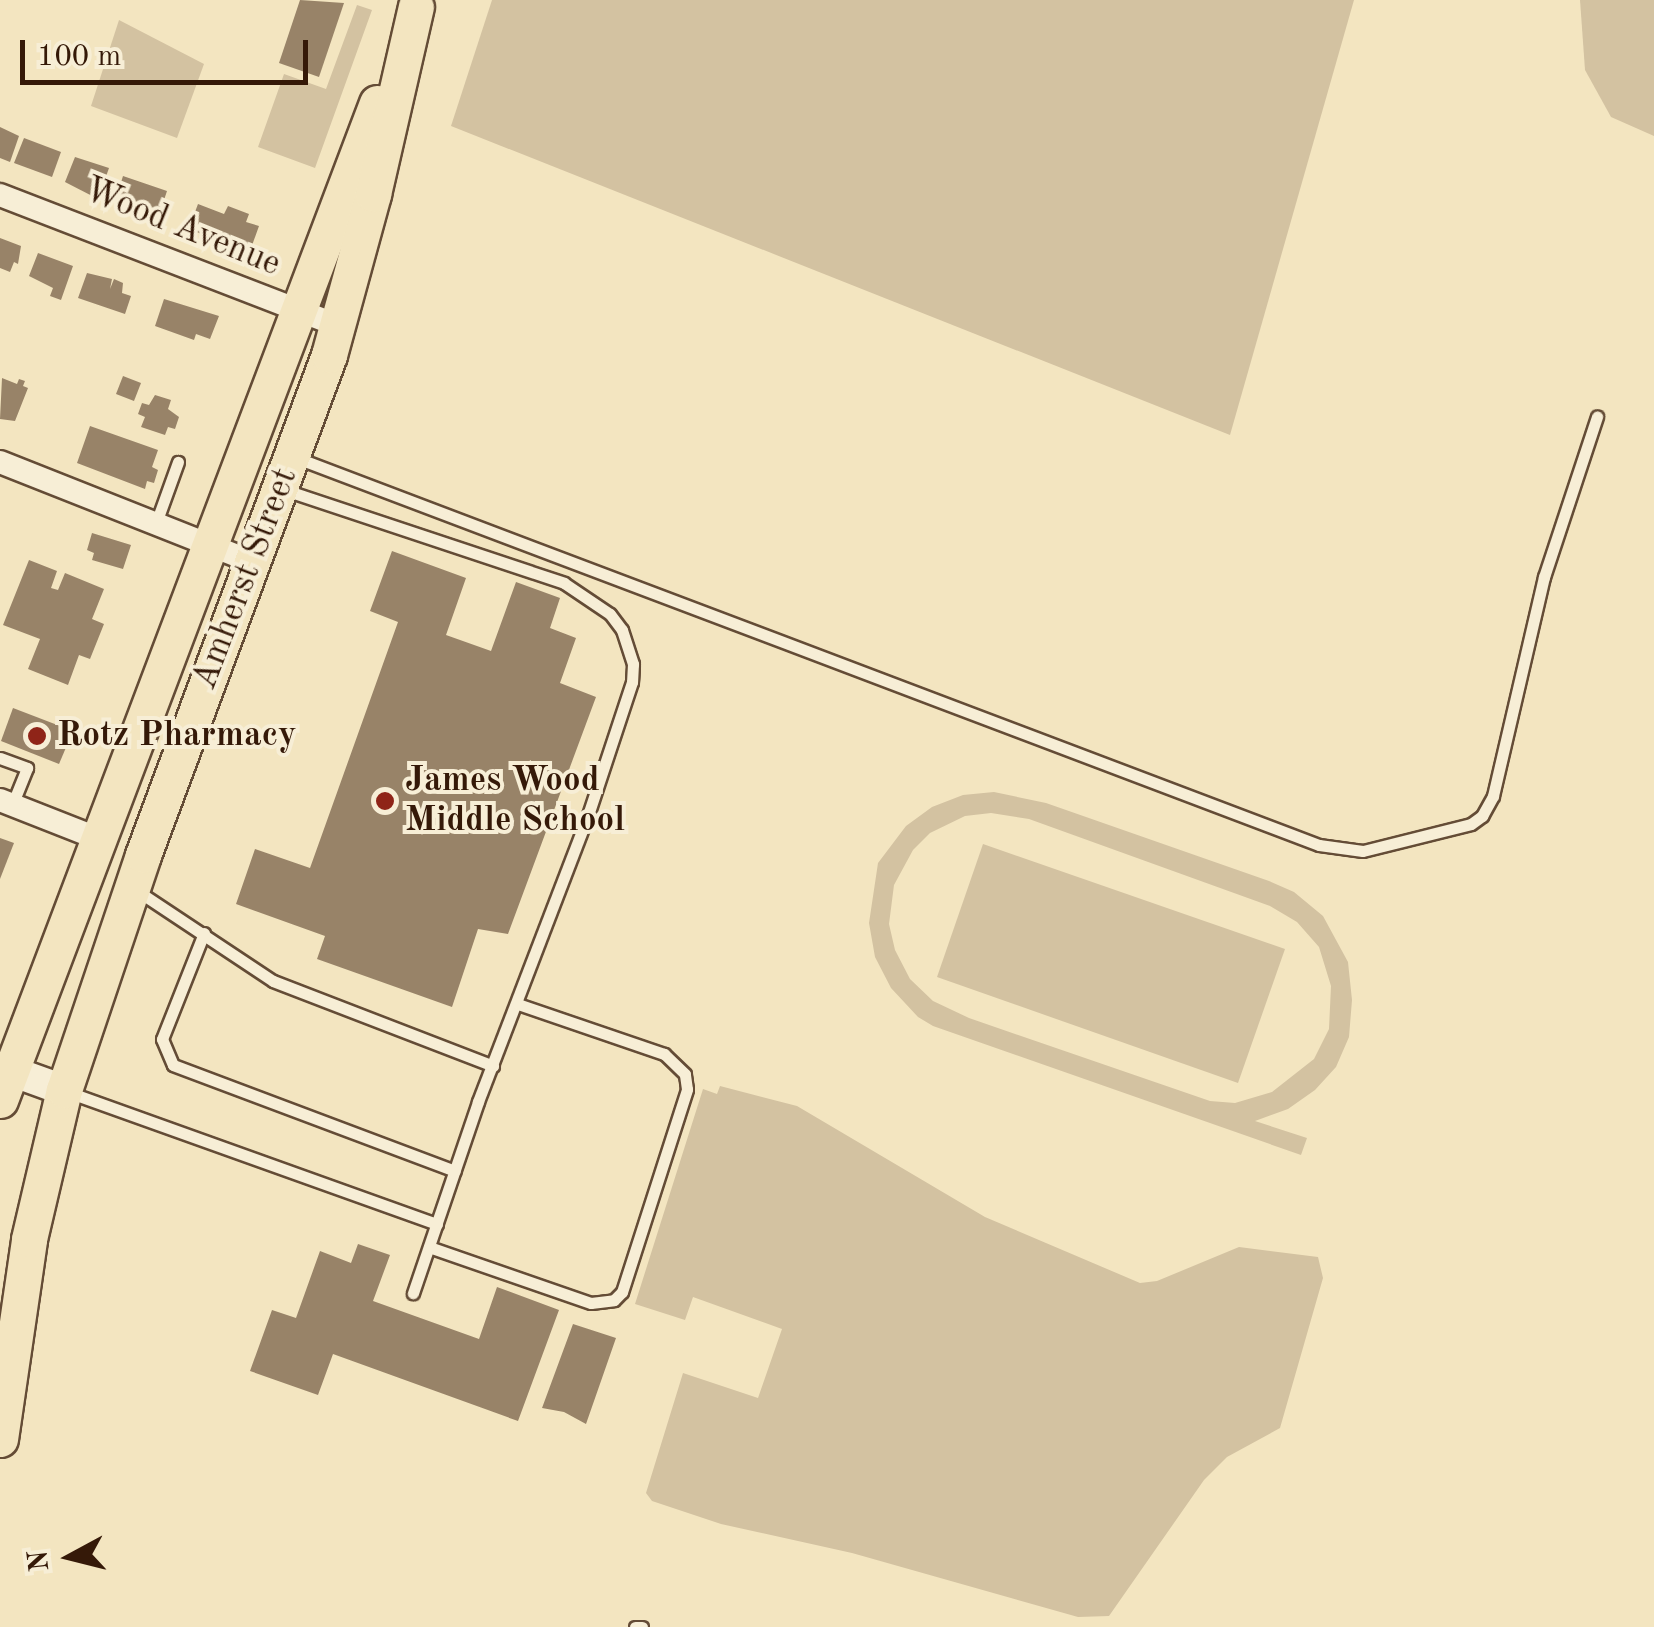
<!DOCTYPE html>
<html>
<head>
<meta charset="utf-8">
<style>
	body { margin:0 }
	#map { position:relative; width:1654px; height:1627px; overflow:hidden; background:#f3e5c0; font-family:"Old Standard TT",serif }
	div>[style] { position:absolute }
	.green>* { inset:0; background:#d3c2a1 }
	.building>* { inset:0; background:#988368 }
	.roads { filter:drop-shadow(2px 0 #644c36) drop-shadow(-2px 0 #644c36) drop-shadow(0 2px #644c36) drop-shadow(0 -2px #644c36) }
	.service>* { height:11px; margin:-5.5px; padding:0 5.5px; transform-origin:5.5px; border-radius:5.5px; background:#f7eed6 }
	.minor>* { height:22px; margin:-11px; padding:0 11px; transform-origin:11px; border-radius:11px; background:#f7eed6 }
	.secondary>* { height:30px; margin:-15px; padding:0 15px; transform-origin:15px; border-radius:15px; background:#f7eed6 }
	.primary>* { height:35px; margin:-17.5px; padding:0 17.5px; transform-origin:17.5px; border-radius:17.5px; background:#f3e5c0 }
	.dots>* { width:28px; height:28px; translate:-50% -50%; box-sizing:border-box; border:5px solid #f7eed6; border-radius:50% }
	span { translate:-50% -50%; white-space:nowrap; text-align:center; line-height:1.15; -webkit-text-stroke:8px #f7eed6; paint-order:stroke }
	.street-label { font-size:35px; color:#351908 }
	.poi-label { font-size:35px; color:#351908; font-weight:700 }
	.left { translate:0 -50%; text-align:left }
	.north { position:absolute; left:20px; top:1507px; width:100px; height:100px; -webkit-text-stroke:8px #f7eed6; paint-order:stroke; rotate:263deg; font-size:28px; font-weight:700; line-height:40px; text-align:center; color:#351908 }
	.north::after { content:''; display:block; margin:auto; width:35px; height:45px; background:#351908; clip-path:polygon(50% 0,100% 100%,50% 72%,0 100%) }
	.scale { position:absolute; left:20px; top:40px; width:288px; height:45px; box-sizing:border-box; border:5px solid #351908; border-top:0; padding-left:12px; font-size:30px; line-height:35px; white-space:nowrap; color:#351908; -webkit-text-stroke:8px #f7eed6; paint-order:stroke }
</style>
</head>
<body>
<div id="map">
	<div class="green">
		<i style="clip-path:polygon(492px 0,1354px 0,1230px 435px,451px 126px)"></i>
		<i style="clip-path:polygon(1580px 0,1654px 0,1654px 136px,1611px 117px,1585px 70px)"></i>
		<i style="clip-path:polygon(357px 5px,372px 10px,315px 168px,258px 147px,284px 74px,326px 89px)"></i>
		<i style="clip-path:polygon(119px 20px,204px 64px,177px 138px,91px 106px)"></i>
		<i style="clip-path:polygon(evenodd,994px 792px,1046px 803px,1269px 881px,1294px 892px,1323px 916px,1348px 962px,1352px 1000px,1349px 1037px,1336px 1067px,1315px 1090px,1288px 1109px,1255px 1121px,1307px 1138px,1301px 1155px,933px 1026px,918px 1017px,891px 988px,875px 957px,869px 923px,878px 863px,906px 826px,932px 807px,963px 795px,994px 792px,991px 813px,1029px 819px,1270px 906px,1297px 922px,1319px 947px,1331px 986px,1329px 1029px,1314px 1059px,1272px 1092px,1235px 1103px,1210px 1101px,969px 1018px,933px 1001px,910px 979px,895px 950px,889px 924px,894px 885px,913px 850px,930px 833px,965px 816px,991px 813px)"></i>
		<i style="clip-path:polygon(983px 844px,1285px 949px,1238px 1083px,937px 977px)"></i>
		<i style="clip-path:polygon(720px 1086px,797px 1106px,985px 1217px,1140px 1283px,1157px 1281px,1239px 1247px,1318px 1257px,1323px 1278px,1280px 1428px,1227px 1457px,1204px 1480px,1109px 1616px,1078px 1617px,852px 1553px,721px 1524px,652px 1501px,646px 1493px,683px 1373px,758px 1398px,782px 1329px,693px 1297px,685px 1320px,635px 1304px,703px 1089px,717px 1094px)"></i>
	</div>
	<div class="building">
		<i style="clip-path:polygon(300px 0,344px 3px,319px 77px,279px 63px)"></i>
		<i style="clip-path:polygon(0 127px,19px 136px,10px 162px,0 158px)"></i>
		<i style="clip-path:polygon(24px 138px,61px 152px,52px 177px,14px 163px)"></i>
		<i style="clip-path:polygon(75px 157px,109px 168px,98px 199px,65px 182px)"></i>
		<i style="clip-path:polygon(123px 176px,167px 191px,158px 218px,131px 213px,132px 207px,115px 201px)"></i>
		<i style="clip-path:polygon(198px 204px,224px 214px,228px 206px,249px 214px,246px 222px,259px 226px,250px 251px,219px 239px,218px 243px,189px 228px)"></i>
		<i style="clip-path:polygon(0 238px,21px 246px,18px 264px,14px 262px,10px 272px,0 268px)"></i>
		<i style="clip-path:polygon(38px 253px,73px 266px,61px 300px,50px 296px,53px 288px,29px 276px)"></i>
		<i style="clip-path:polygon(87px 273px,112px 279px,110px 289px,114px 279px,123px 283px,122px 293px,131px 296px,125px 314px,78px 298px)"></i>
		<i style="clip-path:polygon(164px 299px,219px 316px,210px 339px,196px 334px,194px 340px,155px 326px)"></i>
		<i style="clip-path:polygon(123px 376px,141px 383px,134px 401px,116px 394px)"></i>
		<i style="clip-path:polygon(2px 378px,17px 384px,19px 379px,25px 381px,23px 386px,28px 388px,15px 421px,0 419px)"></i>
		<i style="clip-path:polygon(155px 395px,171px 400px,168px 409px,179px 417px,175px 429px,168px 427px,165px 435px,141px 427px,145px 417px,138px 414px,142px 403px,149px 405px)"></i>
		<i style="clip-path:polygon(90px 426px,158px 450px,152px 467px,158px 470px,154px 483px,147px 481px,145px 489px,77px 463px)"></i>
		<i style="clip-path:polygon(92px 533px,131px 545px,123px 569px,92px 560px,94px 553px,87px 550px)"></i>
		<i style="clip-path:polygon(392px 551px,466px 578px,446px 635px,491px 651px,516px 582px,560px 598px,550px 628px,576px 638px,560px 683px,596px 697px,508px 934px,478px 929px,452px 1007px,317px 959px,325px 936px,236px 904px,255px 849px,310px 868px,398px 622px,370px 611px)"></i>
		<i style="clip-path:polygon(29px 560px,57px 571px,51px 588px,58px 590px,65px 573px,104px 589px,92px 619px,104px 624px,90px 659px,79px 655px,68px 685px,28px 669px,40px 639px,3px 625px)"></i>
		<i style="clip-path:polygon(13px 708px,73px 731px,59px 764px,1px 741px)"></i>
		<i style="clip-path:polygon(0 838px,14px 843px,0 879px)"></i>
		<i style="clip-path:polygon(358px 1244px,390px 1255px,373px 1301px,479px 1339px,497px 1287px,559px 1310px,518px 1421px,333px 1354px,318px 1395px,250px 1371px,272px 1310px,296px 1318px,320px 1251px,351px 1263px)"></i>
		<i style="clip-path:polygon(573px 1324px,616px 1338px,586px 1424px,564px 1412px,542px 1408px)"></i>
	</div>
	<div class="roads">
		<div class="service">
			<i style="left:297px;top:458px;width:1093px;rotate:20.74deg"></i>
			<i style="left:1319px;top:845px;width:44px;rotate:7.8deg"></i>
			<i style="left:1363px;top:851px;width:111px;rotate:-14deg"></i>
			<i style="left:1471px;top:824px;width:14px;rotate:-36deg"></i>
			<i style="left:1482px;top:816px;width:23px;rotate:-61deg"></i>
			<i style="left:1493px;top:796px;width:225px;rotate:-76.9deg"></i>
			<i style="left:1544px;top:577px;width:169px;rotate:-71.7deg"></i>
			<i style="left:285px;top:490px;width:294px;rotate:18.4deg"></i>
			<i style="left:564px;top:583px;width:55px;rotate:34deg"></i>
			<i style="left:610px;top:614px;width:20px;rotate:53deg"></i>
			<i style="left:622px;top:630px;width:36px;rotate:72deg"></i>
			<i style="left:633px;top:664px;width:18px;rotate:93deg"></i>
			<i style="left:632px;top:682px;width:140px;rotate:108.3deg"></i>
			<i style="left:588px;top:815px;width:307px;rotate:111deg"></i>
			<i style="left:478px;top:1102px;width:202px;rotate:108.8deg"></i>
			<i style="left:156px;top:523px;width:65px;rotate:-70.2deg"></i>
			<i style="left:0;top:758px;width:29px;rotate:20deg"></i>
			<i style="left:27px;top:768px;width:40px;rotate:112deg"></i>
			<i style="left:136px;top:890px;width:164px;rotate:33.6deg"></i>
			<i style="left:273px;top:981px;width:236px;rotate:21.1deg"></i>
			<i style="left:204px;top:933px;width:114px;rotate:111.6deg"></i>
			<i style="left:162px;top:1039px;width:28px;rotate:67deg"></i>
			<i style="left:173px;top:1065px;width:301px;rotate:20.6deg"></i>
			<i style="left:68px;top:1092px;width:392px;rotate:19.7deg"></i>
			<i style="left:429px;top:1247px;width:171px;rotate:19.1deg"></i>
			<i style="left:591px;top:1303px;width:23px;rotate:-7deg"></i>
			<i style="left:614px;top:1300px;width:11px;rotate:-45deg"></i>
			<i style="left:622px;top:1292px;width:213px;rotate:-72.2deg"></i>
			<i style="left:687px;top:1089px;width:15px;rotate:-98deg"></i>
			<i style="left:685px;top:1074px;width:29px;rotate:-136deg"></i>
			<i style="left:664px;top:1054px;width:154px;rotate:-161.1deg"></i>
			<i style="left:635px;top:1627px;width:7px"></i>
		</div>
		<div class="minor">
			<i style="left:0;top:195px;width:361px;rotate:21.1deg"></i>
			<i style="left:0;top:462px;width:272px;rotate:21.6deg"></i>
			<i style="left:0;top:800px;width:106px;rotate:21.5deg"></i>
		</div>
		<div class="secondary">
			<i style="left:0;top:1067px;width:68px;rotate:19.8deg"></i>
		</div>
		<div class="primary">
			<i style="left:0;top:1100px;width:1066px;rotate:-69.29deg"></i>
			<i style="left:0;top:1439px;width:202px;rotate:-81.7deg"></i>
			<i style="left:29px;top:1239px;width:153px;rotate:-76.8deg"></i>
			<i style="left:64px;top:1090px;width:248px;rotate:-71.4deg"></i>
			<i style="left:143px;top:855px;width:533px;rotate:-69.59deg"></i>
			<i style="left:329px;top:355px;width:167px;rotate:-74.7deg"></i>
			<i style="left:373px;top:194px;width:192px;rotate:-77.1deg"></i>
		</div>
	</div>
	<div class="dots">
		<i style="left:37px;top:736px;background:#8f2418"></i>
		<i style="left:385px;top:801px;background:#8f2418"></i>
	</div>
	<div class="street-label">
		<span style="left:182px;top:228px;rotate:22deg">Wood Avenue</span>
		<span style="left:246px;top:579px;rotate:-69deg">Amherst Street</span>
	</div>
	<div class="poi-label">
		<span class="left" style="left:57px;top:736px">Rotz Pharmacy</span>
		<span class="left" style="left:405px;top:801px">James Wood<br>Middle School</span>
	</div>
	<div class="north">N</div>
	<div class="scale">100 m</div>
</div>
</body>
</html>
